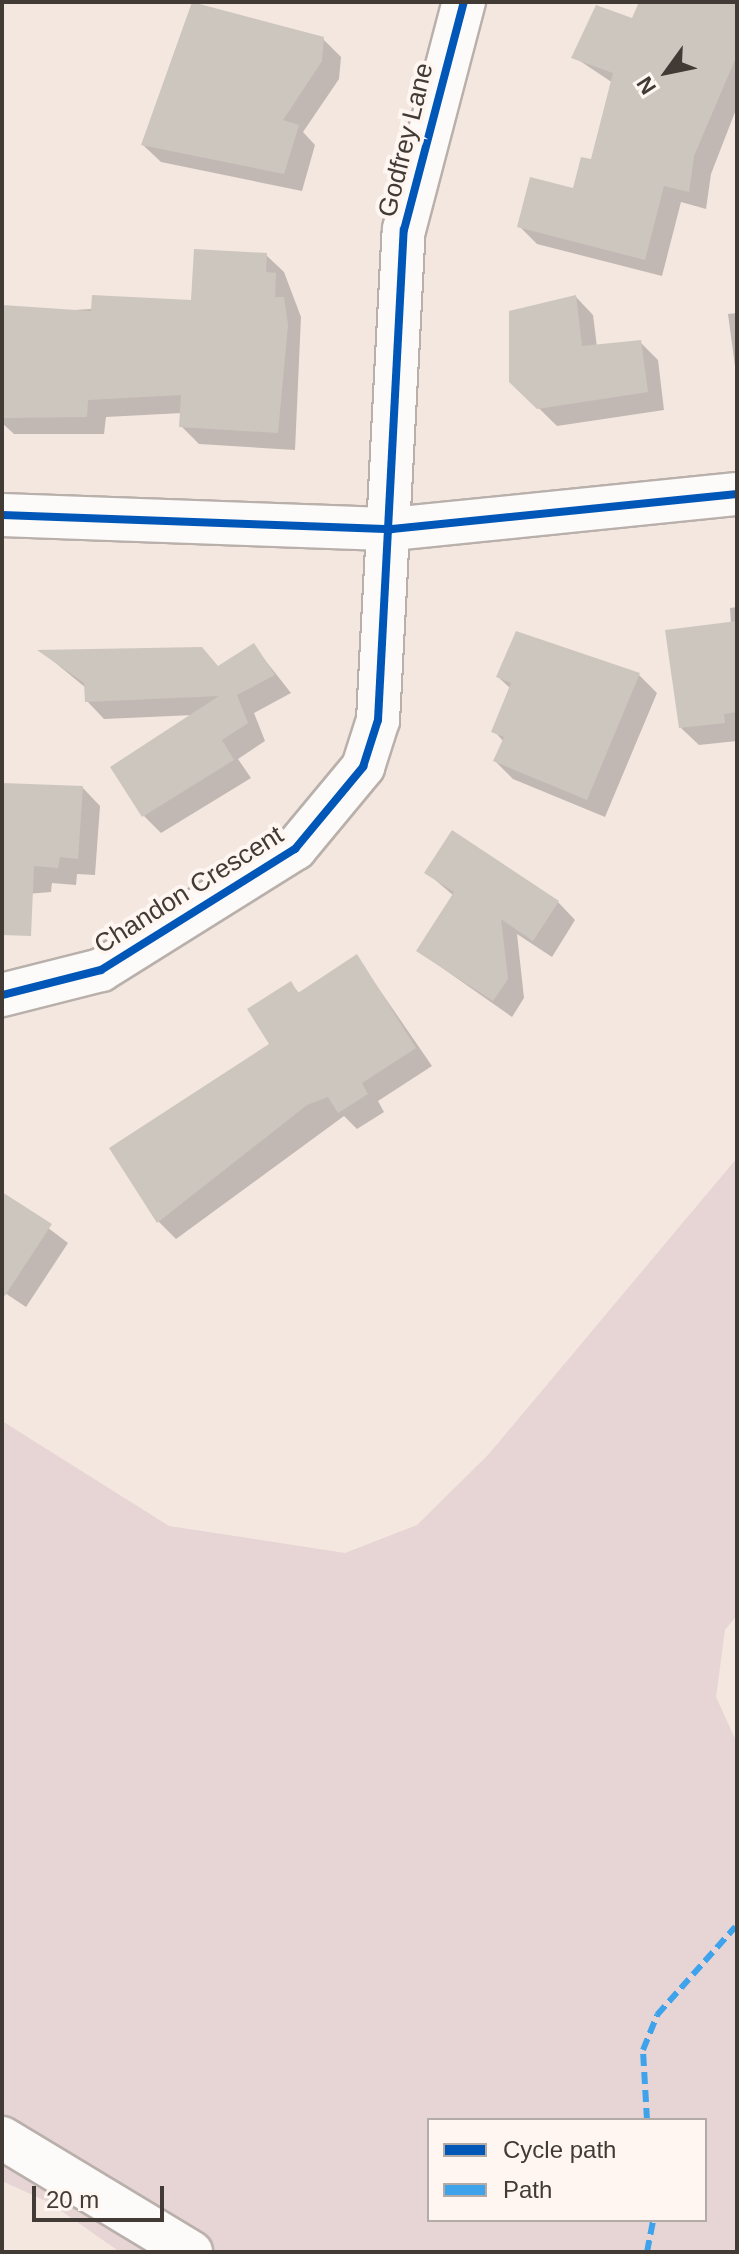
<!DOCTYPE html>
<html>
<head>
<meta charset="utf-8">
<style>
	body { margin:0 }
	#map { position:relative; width:739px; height:2254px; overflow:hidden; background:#f3e7e0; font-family:Arial,sans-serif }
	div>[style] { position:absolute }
	.green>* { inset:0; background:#e7d4d5 }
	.shadow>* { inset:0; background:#0003 }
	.building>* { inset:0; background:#cdc6bf }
	.roads { filter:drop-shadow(2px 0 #b9b0ab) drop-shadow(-2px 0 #b9b0ab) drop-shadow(0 2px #b9b0ab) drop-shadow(0 -2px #b9b0ab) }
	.minor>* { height:42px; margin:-21px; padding:0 21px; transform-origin:21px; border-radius:21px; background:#fdfbfa }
	.quiet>* { height:6px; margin-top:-3px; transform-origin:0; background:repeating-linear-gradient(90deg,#3fa3eb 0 12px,transparent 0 18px) }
	.cycleway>* { height:8px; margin:-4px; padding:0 4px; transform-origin:4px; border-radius:4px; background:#0057b8 }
	span { translate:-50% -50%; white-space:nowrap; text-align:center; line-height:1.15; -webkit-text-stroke:8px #fff6f1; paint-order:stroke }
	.street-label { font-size:26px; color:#423a35 }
	.frame { position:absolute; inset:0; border:4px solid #423a35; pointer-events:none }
	.legend { position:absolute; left:427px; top:2118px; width:280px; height:104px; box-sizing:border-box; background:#fff6f1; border:2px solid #b3aba6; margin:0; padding:10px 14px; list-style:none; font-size:24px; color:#423a35 }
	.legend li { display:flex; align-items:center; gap:16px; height:40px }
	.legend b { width:40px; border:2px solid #b3aba6 }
	.north { position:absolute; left:627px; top:32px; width:80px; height:80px; -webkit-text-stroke:6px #fff6f1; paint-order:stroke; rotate:237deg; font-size:22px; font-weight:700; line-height:32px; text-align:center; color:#423a35 }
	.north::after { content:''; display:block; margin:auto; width:28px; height:36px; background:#423a35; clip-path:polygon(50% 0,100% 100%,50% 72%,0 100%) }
	.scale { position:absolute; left:32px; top:2186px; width:132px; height:36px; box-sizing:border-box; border:4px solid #423a35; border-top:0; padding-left:10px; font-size:24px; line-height:28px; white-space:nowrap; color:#423a35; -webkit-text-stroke:6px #fff6f1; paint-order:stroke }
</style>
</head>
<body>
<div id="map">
	<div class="green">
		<i style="clip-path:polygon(evenodd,737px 1158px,737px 1615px,725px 1630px,716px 1697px,737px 1743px,737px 2252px,120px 2252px,50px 2203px,2px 2181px,2px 1421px,169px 1526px,345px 1553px,417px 1525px,488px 1455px,737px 1158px,429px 2120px,705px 2120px,705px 2220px,429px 2220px,429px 2120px)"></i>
	</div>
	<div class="shadow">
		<i style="clip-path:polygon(641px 2px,737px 2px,737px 107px,711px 174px,706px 209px,681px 202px,662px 276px,537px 244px,519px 226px,575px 190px,592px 162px,613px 83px,574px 57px,633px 21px)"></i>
		<i style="clip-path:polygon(323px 39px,341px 57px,339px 79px,303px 132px,315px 145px,302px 191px,161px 162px,143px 145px)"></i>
		<i style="clip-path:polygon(266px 255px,284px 272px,301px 317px,295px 450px,199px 444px,181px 426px,182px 413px,106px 417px,104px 434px,14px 434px,2px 423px,2px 315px,192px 302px)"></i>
		<i style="clip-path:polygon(576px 297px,593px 315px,597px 347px,640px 342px,658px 360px,664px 410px,557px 426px,511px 381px)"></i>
		<i style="clip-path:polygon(737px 313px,737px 381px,728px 314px)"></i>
		<i style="clip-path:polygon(737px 607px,737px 741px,699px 745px,681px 728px,731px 624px,730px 608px)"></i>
		<i style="clip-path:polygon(517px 633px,639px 675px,657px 693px,605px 817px,513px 779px,495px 761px,504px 742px,494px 731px,511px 689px,498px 677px)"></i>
		<i style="clip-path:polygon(254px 646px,291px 693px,254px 713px,265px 741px,238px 759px,251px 778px,161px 833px,144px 816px,194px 715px,104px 719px,87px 701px,86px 688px,41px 651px,219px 667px)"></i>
		<i style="clip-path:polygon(2px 785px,83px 788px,100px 806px,95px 875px,77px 874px,76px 885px,52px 883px,51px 892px,2px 896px)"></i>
		<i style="clip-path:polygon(427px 873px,558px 902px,575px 920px,552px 957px,517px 934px,524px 998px,512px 1017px,418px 951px,454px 896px)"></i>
		<i style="clip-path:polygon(357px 957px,432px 1066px,378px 1101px,384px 1112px,357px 1129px,344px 1116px,176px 1239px,158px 1221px,271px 1045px,291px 984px,300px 994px)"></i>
		<i style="clip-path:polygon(2px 1193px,68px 1243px,26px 1307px,2px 1291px)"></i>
	</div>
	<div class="building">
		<i style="clip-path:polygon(192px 2px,324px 37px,322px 61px,283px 120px,299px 125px,284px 174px,141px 145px)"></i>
		<i style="clip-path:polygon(639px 2px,737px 2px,737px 55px,694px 156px,689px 192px,664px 186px,645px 260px,517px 227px,530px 177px,573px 188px,581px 157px,591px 159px,613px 73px,571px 58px,596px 5px,632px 18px)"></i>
		<i style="clip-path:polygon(194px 249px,267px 253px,266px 272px,276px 273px,275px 297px,284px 297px,288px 325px,278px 433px,179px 427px,181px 395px,88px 400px,87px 417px,2px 418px,2px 305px,91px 311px,92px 295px,191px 300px)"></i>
		<i style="clip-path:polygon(576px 295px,582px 346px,641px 340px,648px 392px,537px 409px,509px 382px,509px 311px)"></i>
		<i style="clip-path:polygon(737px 621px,737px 712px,724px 714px,725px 723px,679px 728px,665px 630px)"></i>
		<i style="clip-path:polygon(516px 631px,640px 673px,587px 800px,493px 761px,504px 737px,491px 732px,511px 683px,496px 677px)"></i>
		<i style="clip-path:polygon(254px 643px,275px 675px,237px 695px,248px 723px,222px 740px,234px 760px,142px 817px,110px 767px,219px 696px,85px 702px,84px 683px,37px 650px,202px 647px,218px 666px)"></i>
		<i style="clip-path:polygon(2px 783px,83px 786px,78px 859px,60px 857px,58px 868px,34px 866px,31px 936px,2px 935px)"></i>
		<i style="clip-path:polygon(452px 830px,559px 901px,533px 941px,501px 919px,508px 979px,493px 1001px,416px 951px,454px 892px,424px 873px)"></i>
		<i style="clip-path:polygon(357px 954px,416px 1048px,362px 1083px,368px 1094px,338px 1113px,328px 1097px,307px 1105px,157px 1223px,109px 1148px,269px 1044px,247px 1009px,291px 981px,298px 993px)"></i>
		<i style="clip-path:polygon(2px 1192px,52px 1224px,2px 1300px)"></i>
	</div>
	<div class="roads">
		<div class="minor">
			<i style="left:2px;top:515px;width:390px;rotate:2.1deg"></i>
			<i style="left:392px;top:529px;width:347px;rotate:-5.8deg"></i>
			<i style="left:2px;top:995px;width:102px;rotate:-14.2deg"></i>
			<i style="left:101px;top:970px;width:229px;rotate:-32deg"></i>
			<i style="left:295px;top:849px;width:107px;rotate:-50.3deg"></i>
			<i style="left:363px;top:767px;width:49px;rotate:-72.3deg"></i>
			<i style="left:378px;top:720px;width:491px;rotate:-87deg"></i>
			<i style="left:404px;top:230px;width:236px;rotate:-75.3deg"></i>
			<i style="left:2px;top:2138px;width:221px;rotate:31.1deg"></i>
		</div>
	</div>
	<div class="quiet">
		<i style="left:647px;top:2120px;width:70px;rotate:-93.3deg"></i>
		<i style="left:643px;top:2050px;width:38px;rotate:-68deg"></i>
		<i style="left:657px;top:2015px;width:118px;rotate:-48.4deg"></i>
		<i style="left:647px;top:2252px;width:33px;rotate:-79deg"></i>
	</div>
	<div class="cycleway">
		<i style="left:2px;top:515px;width:390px;rotate:2.1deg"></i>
		<i style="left:392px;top:529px;width:347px;rotate:-5.8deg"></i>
		<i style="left:2px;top:995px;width:102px;rotate:-14.2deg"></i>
		<i style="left:101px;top:970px;width:229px;rotate:-32deg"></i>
		<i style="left:295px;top:849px;width:107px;rotate:-50.3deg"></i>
		<i style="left:363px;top:767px;width:49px;rotate:-72.3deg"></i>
		<i style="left:378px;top:720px;width:491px;rotate:-87deg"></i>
		<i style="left:404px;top:230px;width:236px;rotate:-75.3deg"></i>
	</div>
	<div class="street-label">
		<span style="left:406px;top:140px;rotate:-76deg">Godfrey Lane</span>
		<span style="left:189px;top:890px;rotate:-32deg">Chandon Crescent</span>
	</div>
	<div class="frame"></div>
	<ul class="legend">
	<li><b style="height:10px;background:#0057b8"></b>Cycle path</li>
	<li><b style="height:10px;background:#3fa3eb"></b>Path</li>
	</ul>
	<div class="north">N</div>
	<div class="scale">20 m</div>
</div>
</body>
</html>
